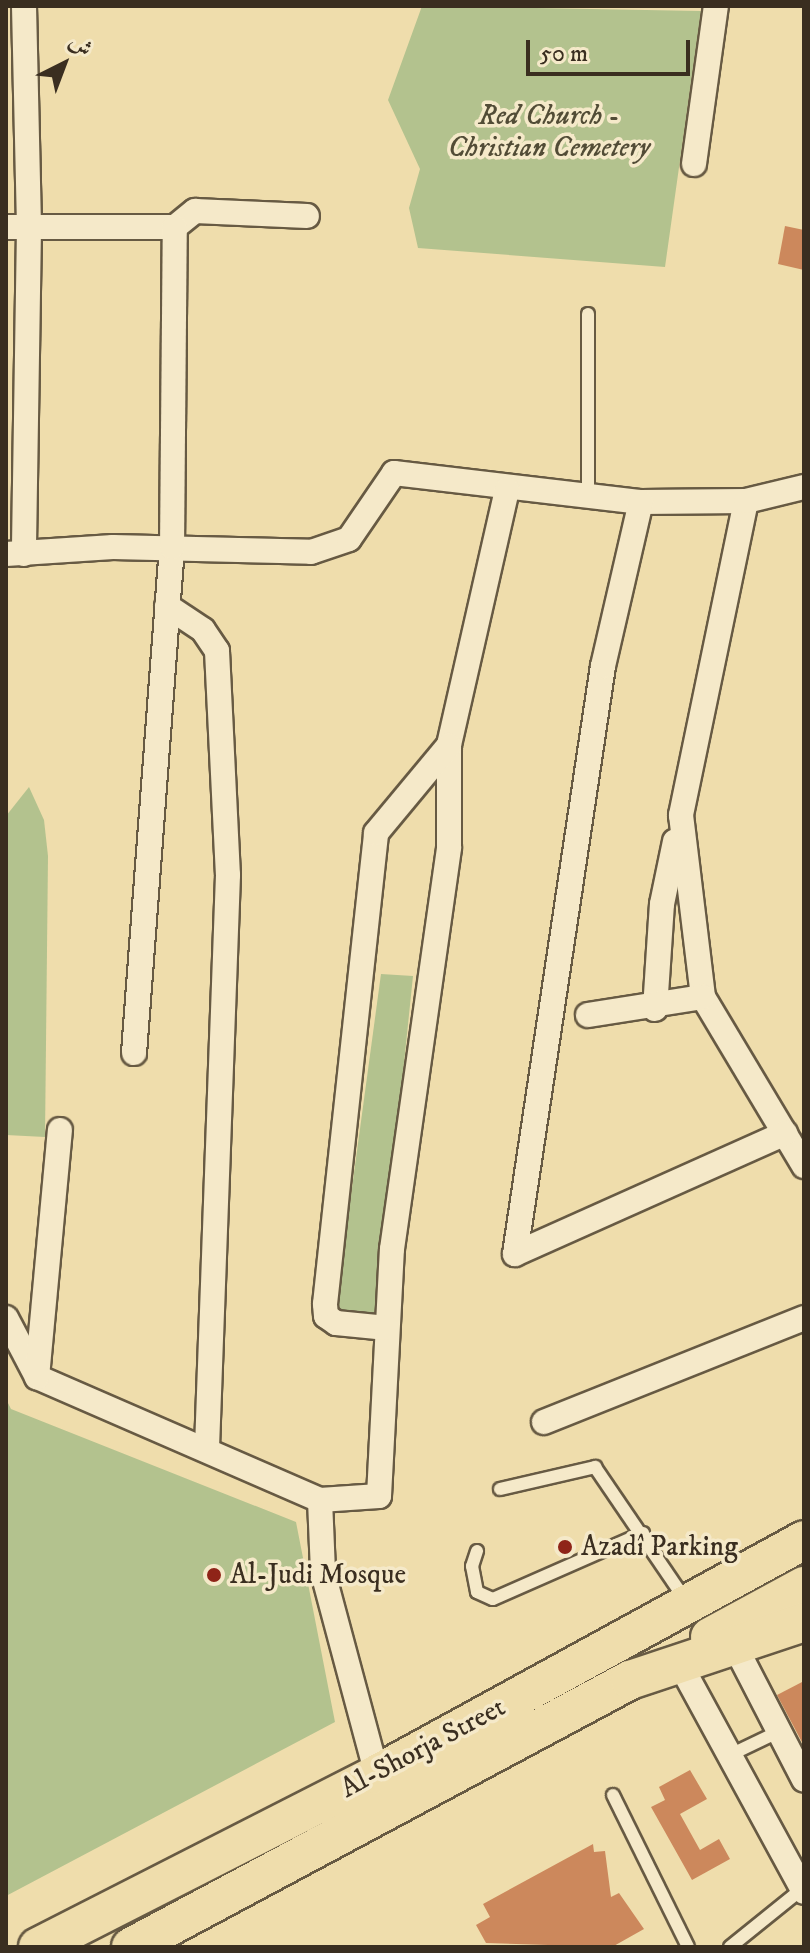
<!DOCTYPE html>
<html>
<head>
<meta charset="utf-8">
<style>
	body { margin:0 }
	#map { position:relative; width:810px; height:1953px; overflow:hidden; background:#efddac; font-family:"IM FELL DW Pica",Amiri,serif }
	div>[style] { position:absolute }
	.green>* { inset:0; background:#b3c28e }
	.building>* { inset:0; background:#cc885c }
	.roads { filter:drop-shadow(2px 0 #675a43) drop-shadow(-2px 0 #675a43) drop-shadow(0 2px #675a43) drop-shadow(0 -2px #675a43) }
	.service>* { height:12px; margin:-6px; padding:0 6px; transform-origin:6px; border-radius:6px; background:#f5e9c9 }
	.minor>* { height:24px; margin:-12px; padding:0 12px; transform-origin:12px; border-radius:12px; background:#f5e9c9 }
	.primary>* { height:38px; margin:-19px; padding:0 19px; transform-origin:19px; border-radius:19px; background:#efddac }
	.dots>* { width:22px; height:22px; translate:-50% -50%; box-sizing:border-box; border:4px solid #f5e9c9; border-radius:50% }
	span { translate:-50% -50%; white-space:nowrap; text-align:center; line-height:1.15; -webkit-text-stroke:7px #f5e9c9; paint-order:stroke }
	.park-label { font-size:28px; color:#524c36; font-style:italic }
	.poi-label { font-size:28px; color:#3a2e20 }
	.left { translate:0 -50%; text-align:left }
	.street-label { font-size:28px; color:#3a2e20 }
	.frame { position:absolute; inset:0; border:8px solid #3a2e20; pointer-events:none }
	.north { position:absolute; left:24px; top:24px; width:80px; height:80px; -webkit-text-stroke:6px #f5e9c9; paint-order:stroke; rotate:42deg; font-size:22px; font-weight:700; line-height:32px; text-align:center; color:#3a2e20 }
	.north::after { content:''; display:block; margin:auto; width:28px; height:36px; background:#3a2e20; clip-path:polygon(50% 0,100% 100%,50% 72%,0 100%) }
	.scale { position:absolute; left:526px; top:40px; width:164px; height:36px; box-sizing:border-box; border:4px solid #3a2e20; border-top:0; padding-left:10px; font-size:24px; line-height:28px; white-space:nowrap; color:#3a2e20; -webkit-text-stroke:6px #f5e9c9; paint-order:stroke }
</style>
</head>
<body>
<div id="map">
	<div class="green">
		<i style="clip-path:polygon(422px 6px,701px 11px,665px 267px,418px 248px,409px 208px,420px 169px,388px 100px)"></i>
		<i style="clip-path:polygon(29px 787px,44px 820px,48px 856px,45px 1137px,6px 1135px,6px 816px)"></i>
		<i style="clip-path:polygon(381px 974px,413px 976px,378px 1315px,335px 1313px)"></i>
		<i style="clip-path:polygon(6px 1399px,11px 1409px,296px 1522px,335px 1722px,6px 1896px)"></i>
	</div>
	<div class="building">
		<i style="clip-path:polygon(785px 226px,804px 230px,804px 270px,778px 264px)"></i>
		<i style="clip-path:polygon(804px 1681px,804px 1746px,777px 1695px)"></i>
		<i style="clip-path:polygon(690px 1770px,707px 1799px,680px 1814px,700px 1850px,719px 1839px,730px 1859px,692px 1880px,651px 1807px,665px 1800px,659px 1787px)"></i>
		<i style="clip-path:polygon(593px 1844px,594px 1852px,605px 1851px,611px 1897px,619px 1893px,644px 1929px,612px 1947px,486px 1943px,476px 1925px,490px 1917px,483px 1904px)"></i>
	</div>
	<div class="roads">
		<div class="service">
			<i style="left:588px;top:314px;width:185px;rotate:90deg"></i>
			<i style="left:500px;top:1489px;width:98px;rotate:-13deg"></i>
			<i style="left:595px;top:1467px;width:162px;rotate:55.8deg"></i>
			<i style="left:477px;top:1551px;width:16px;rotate:108deg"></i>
			<i style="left:472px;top:1566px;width:26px;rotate:79deg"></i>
			<i style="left:477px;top:1592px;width:17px;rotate:24deg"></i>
			<i style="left:493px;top:1599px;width:164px;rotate:-23.7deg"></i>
			<i style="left:732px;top:1754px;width:51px;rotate:-25.6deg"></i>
			<i style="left:613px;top:1795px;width:169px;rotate:63.7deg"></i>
			<i style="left:730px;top:1947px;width:92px;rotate:-38.9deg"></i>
		</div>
		<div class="minor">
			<i style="left:24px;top:6px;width:222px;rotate:88.7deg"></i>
			<i style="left:29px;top:228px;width:326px;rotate:90.9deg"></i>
			<i style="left:694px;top:164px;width:160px;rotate:-82.1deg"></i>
			<i style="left:6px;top:227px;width:169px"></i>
			<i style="left:175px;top:227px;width:26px;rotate:-39deg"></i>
			<i style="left:195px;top:211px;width:112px;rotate:2.6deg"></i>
			<i style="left:746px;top:501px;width:321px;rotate:101.7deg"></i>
			<i style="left:681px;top:815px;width:183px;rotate:83.1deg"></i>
			<i style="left:703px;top:997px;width:197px;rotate:59.1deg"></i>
			<i style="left:6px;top:554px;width:107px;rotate:-3.7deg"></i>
			<i style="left:113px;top:547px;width:198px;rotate:1.4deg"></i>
			<i style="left:311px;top:552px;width:40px;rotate:-18.9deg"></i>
			<i style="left:349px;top:539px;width:80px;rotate:-55.7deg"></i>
			<i style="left:394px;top:473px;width:249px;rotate:6.7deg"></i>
			<i style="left:641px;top:502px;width:105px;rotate:-0.5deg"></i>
			<i style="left:746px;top:501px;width:60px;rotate:-13.6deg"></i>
			<i style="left:167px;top:606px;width:43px;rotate:33.7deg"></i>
			<i style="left:203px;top:630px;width:25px;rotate:56deg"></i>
			<i style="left:217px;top:651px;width:224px;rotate:87.2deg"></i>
			<i style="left:228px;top:875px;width:574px;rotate:92.1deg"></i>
			<i style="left:655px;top:1009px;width:105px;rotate:-86.2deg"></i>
			<i style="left:662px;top:904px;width:64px;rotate:-78.3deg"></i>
			<i style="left:588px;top:1015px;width:116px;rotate:-8.9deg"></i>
			<i style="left:134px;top:1053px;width:507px;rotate:-85.71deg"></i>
			<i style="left:172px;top:547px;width:320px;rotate:-89.5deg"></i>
			<i style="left:515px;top:1254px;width:595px;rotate:-81.49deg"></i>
			<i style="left:603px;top:666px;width:168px;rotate:-77deg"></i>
			<i style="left:515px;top:1254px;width:296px;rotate:-24.1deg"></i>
			<i style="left:6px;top:1318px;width:67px;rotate:62.3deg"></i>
			<i style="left:37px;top:1377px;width:309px;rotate:23.5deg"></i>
			<i style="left:320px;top:1500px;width:59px;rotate:-3.9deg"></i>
			<i style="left:379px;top:1496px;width:247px;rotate:-87deg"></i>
			<i style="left:392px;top:1249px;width:406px;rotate:-81.9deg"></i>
			<i style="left:449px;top:847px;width:102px;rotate:-90deg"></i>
			<i style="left:449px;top:745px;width:262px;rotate:-77.2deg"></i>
			<i style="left:387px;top:1328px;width:51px;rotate:-174.4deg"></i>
			<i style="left:336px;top:1323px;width:12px;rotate:-145deg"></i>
			<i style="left:326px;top:1316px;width:12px;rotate:-95deg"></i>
			<i style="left:325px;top:1304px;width:474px;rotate:-83.8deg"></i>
			<i style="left:376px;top:833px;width:114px;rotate:-50.3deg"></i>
			<i style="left:37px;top:1377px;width:248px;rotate:-84.7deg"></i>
			<i style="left:544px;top:1422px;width:280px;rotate:-21.8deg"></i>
			<i style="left:320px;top:1500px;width:73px;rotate:87.6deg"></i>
			<i style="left:323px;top:1573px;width:208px;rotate:75deg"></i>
			<i style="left:736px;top:1648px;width:148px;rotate:62.7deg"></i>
			<i style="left:681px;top:1666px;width:257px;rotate:61.4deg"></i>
		</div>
		<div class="primary">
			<i style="left:710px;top:1637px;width:107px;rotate:-28.5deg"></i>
			<i style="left:38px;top:1947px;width:381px;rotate:-27deg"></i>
			<i style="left:377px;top:1774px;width:487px;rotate:-28.7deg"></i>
			<i style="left:131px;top:1947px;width:566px;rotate:-28.15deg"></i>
			<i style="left:630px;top:1680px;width:183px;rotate:-18.4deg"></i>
		</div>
	</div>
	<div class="dots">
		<i style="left:565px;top:1547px;background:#8f2418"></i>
		<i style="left:214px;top:1575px;background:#8f2418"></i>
	</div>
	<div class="park-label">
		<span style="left:549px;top:132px">Red Church -<br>Christian Cemetery</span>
	</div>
	<div class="poi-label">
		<span class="left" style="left:581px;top:1547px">Azadî Parking</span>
		<span class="left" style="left:230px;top:1575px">Al-Judi Mosque</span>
	</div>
	<div class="street-label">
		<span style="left:423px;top:1748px;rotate:-28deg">Al-Shorja Street</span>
	</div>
	<div class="frame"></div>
	<div class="north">ش</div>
	<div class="scale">50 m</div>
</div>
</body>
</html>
